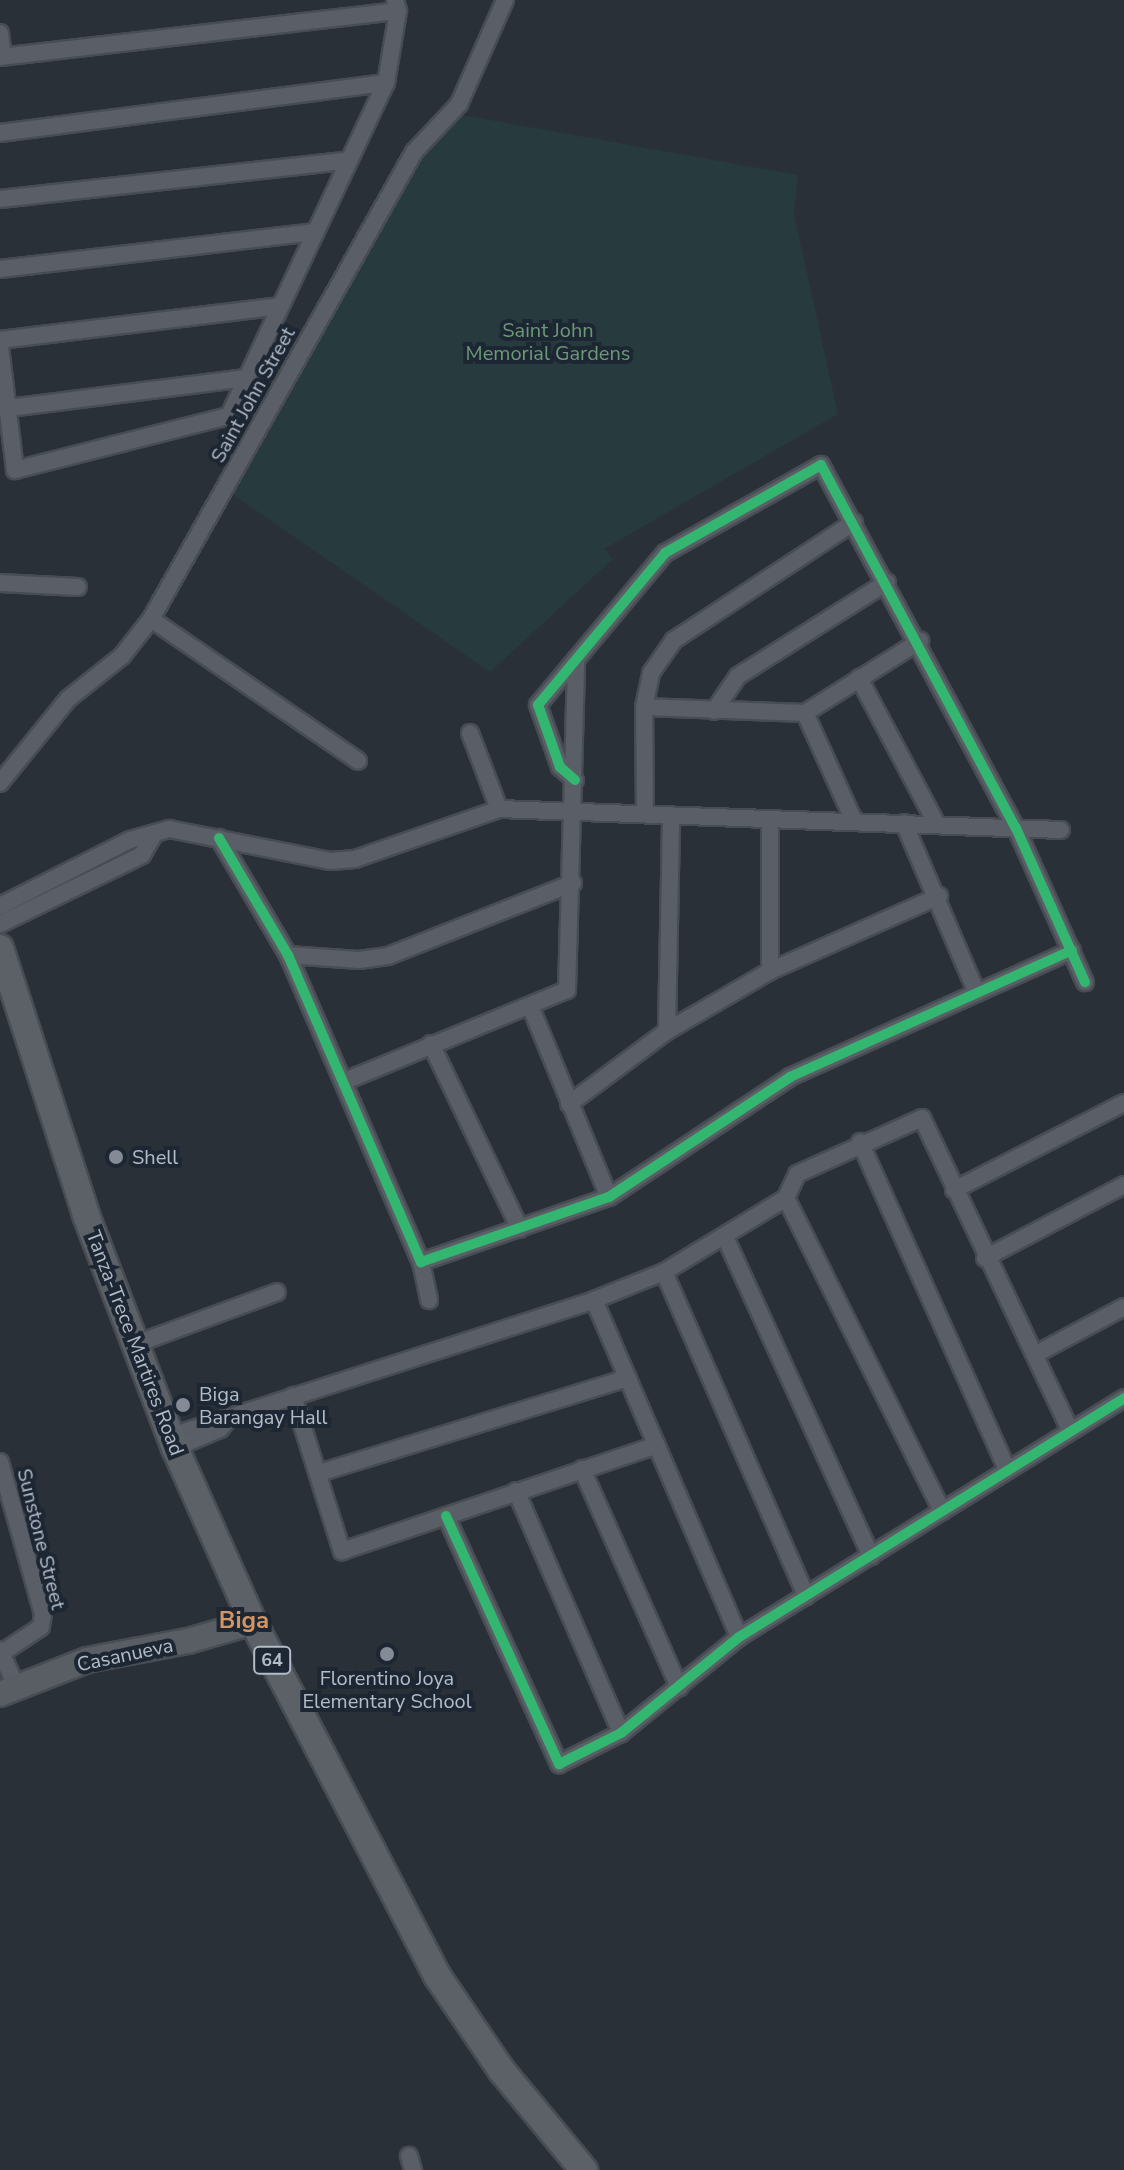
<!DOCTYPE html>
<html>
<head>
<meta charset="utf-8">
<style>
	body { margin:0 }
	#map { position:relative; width:1124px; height:2170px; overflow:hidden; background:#2a3038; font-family:"Nunito Sans",sans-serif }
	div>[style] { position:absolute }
	.green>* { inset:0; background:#273a3e }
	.roads { filter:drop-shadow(2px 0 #484c53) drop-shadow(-2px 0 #484c53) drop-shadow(0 2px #484c53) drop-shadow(0 -2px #484c53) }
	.street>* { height:16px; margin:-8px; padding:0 8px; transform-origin:8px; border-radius:8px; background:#5a5e66 }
	.secondary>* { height:24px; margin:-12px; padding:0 12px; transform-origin:12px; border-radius:12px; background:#595d64 }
	.primary>* { height:26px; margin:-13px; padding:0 13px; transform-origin:13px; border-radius:13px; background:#5c6168 }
	.cycleway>* { height:10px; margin:-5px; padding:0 5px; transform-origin:5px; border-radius:5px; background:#33b770 }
	.dots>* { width:22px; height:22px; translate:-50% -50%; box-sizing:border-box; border:4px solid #1d2633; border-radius:50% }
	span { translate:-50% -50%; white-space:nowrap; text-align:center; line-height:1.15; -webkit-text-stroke:8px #1d2633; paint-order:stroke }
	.shield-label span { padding:2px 6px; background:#1d2633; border:2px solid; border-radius:6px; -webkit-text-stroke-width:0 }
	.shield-label { font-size:18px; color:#b4bcc9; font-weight:700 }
	.park-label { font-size:20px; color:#6b9a76 }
	.street-label { font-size:20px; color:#b4bcc9 }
	.poi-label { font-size:20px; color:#b4bcc9 }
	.left { translate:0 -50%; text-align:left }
	.quarter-label { font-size:24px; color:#d59563; font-weight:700 }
</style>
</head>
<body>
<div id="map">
	<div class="green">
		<i style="clip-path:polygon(462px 115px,798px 175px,794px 214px,838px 414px,604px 549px,613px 559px,490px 672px,228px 491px,413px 158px)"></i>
	</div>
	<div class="roads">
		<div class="street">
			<i style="left:0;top:33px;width:23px;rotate:83deg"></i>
			<i style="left:0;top:57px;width:401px;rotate:-6.6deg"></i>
			<i style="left:0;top:133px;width:389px;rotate:-7.4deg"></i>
			<i style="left:0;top:199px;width:348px;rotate:-6.3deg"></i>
			<i style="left:0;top:269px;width:318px;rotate:-6.7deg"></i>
			<i style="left:0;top:340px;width:281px;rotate:-6.9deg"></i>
			<i style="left:0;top:347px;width:124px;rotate:83deg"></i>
			<i style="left:15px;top:470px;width:221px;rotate:-14.2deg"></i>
			<i style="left:229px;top:416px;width:368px;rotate:-64.8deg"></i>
			<i style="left:386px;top:83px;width:73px;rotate:-80.5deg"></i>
			<i style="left:398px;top:11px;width:11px;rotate:-105deg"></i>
			<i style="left:9px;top:408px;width:239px;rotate:-7.2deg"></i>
			<i style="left:0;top:583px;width:78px;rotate:2.9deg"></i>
			<i style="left:151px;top:619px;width:251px;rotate:34.4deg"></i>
			<i style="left:859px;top:678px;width:166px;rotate:62deg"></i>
			<i style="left:644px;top:707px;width:161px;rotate:2.1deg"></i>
			<i style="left:714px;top:711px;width:42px;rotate:-55.6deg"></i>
			<i style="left:738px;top:676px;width:176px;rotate:-32.2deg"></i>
			<i style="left:470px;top:733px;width:81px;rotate:69.1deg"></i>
			<i style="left:575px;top:780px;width:20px;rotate:-139deg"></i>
			<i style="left:560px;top:767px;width:66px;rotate:-109.5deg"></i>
			<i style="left:538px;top:705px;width:198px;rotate:-50.1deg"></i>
			<i style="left:665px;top:553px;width:179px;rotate:-29.4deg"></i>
			<i style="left:821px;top:465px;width:412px;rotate:61.8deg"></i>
			<i style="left:1016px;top:828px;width:169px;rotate:65.9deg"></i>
			<i style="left:0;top:783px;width:108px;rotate:-51deg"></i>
			<i style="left:68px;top:699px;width:69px;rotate:-38.5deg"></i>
			<i style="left:122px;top:656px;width:47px;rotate:-51.9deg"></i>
			<i style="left:151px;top:619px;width:536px;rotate:-60.61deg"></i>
			<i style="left:414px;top:152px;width:66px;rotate:-46.8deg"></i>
			<i style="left:459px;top:104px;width:114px;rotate:-66.1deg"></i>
			<i style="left:645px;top:814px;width:107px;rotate:-90.5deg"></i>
			<i style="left:644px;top:707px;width:35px;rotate:-78deg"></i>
			<i style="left:651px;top:673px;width:40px;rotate:-55.1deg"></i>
			<i style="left:674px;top:640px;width:215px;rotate:-33.2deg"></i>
			<i style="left:854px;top:821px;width:119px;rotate:-114.4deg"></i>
			<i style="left:805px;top:713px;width:136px;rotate:-32.1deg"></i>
			<i style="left:904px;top:823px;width:185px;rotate:66.8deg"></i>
			<i style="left:219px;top:838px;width:136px;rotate:59.5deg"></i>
			<i style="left:288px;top:955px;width:335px;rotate:66.6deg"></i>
			<i style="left:421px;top:1262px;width:199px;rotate:-19.1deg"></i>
			<i style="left:609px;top:1197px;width:217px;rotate:-33.5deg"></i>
			<i style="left:790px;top:1077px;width:309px;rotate:-24.2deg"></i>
			<i style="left:0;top:906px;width:146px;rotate:-26.9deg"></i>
			<i style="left:130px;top:840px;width:41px;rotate:-15.8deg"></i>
			<i style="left:169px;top:829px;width:165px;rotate:11.2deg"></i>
			<i style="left:331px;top:861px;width:24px;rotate:-5deg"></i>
			<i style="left:355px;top:859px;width:152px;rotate:-19.1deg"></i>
			<i style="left:499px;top:809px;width:562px;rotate:2.14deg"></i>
			<i style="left:0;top:924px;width:158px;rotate:-25.9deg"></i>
			<i style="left:142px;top:855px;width:22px;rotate:-60deg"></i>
			<i style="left:288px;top:955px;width:71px;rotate:4deg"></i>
			<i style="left:359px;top:960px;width:29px;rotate:-8deg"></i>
			<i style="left:388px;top:956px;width:199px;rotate:-21.5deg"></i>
			<i style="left:770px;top:971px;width:152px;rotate:-90deg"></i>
			<i style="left:531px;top:1008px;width:204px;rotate:67.6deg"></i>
			<i style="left:667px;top:1031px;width:216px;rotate:-88.9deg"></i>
			<i style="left:431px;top:1044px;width:205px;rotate:64.3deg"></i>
			<i style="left:345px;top:1081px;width:240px;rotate:-22.3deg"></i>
			<i style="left:567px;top:990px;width:331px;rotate:-88.4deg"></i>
			<i style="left:569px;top:1104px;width:122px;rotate:-36.7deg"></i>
			<i style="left:667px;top:1031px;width:119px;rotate:-30.2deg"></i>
			<i style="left:770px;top:971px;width:185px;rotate:-23.9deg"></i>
			<i style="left:860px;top:1142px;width:359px;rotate:65.8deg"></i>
			<i style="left:954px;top:1190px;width:191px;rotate:-27.1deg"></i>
			<i style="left:786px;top:1198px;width:26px;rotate:-65deg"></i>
			<i style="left:797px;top:1174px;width:137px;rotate:-24.1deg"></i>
			<i style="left:922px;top:1118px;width:343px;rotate:64.6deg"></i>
			<i style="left:725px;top:1237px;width:351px;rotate:65.4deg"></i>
			<i style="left:985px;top:1258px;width:157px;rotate:-27.7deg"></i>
			<i style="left:421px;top:1262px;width:39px;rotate:78deg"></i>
			<i style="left:664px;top:1272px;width:354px;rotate:66.3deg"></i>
			<i style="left:594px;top:1300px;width:367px;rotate:66.7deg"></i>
			<i style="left:136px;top:1344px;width:150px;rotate:-20.2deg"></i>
			<i style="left:1036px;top:1354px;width:100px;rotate:-28.1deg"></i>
			<i style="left:293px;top:1396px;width:163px;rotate:72.5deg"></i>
			<i style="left:342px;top:1551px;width:332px;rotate:-18.6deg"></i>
			<i style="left:171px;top:1436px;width:444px;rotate:-17.8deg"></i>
			<i style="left:594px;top:1300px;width:75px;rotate:-21.8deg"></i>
			<i style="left:664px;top:1272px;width:143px;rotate:-31.2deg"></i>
			<i style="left:786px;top:1198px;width:350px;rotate:63.5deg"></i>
			<i style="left:175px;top:1448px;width:49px;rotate:-22.9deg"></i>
			<i style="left:220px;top:1429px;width:16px;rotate:-50deg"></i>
			<i style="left:0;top:1462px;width:158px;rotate:74.2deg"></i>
			<i style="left:43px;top:1614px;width:13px;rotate:99deg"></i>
			<i style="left:41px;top:1627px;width:49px;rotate:146.6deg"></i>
			<i style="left:582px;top:1469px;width:239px;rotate:66deg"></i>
			<i style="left:319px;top:1473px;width:323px;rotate:-17.1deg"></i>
			<i style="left:516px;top:1491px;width:264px;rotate:66.5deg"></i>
			<i style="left:446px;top:1516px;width:273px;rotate:65.5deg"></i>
			<i style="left:559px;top:1764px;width:69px;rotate:-26.6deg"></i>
			<i style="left:621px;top:1733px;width:152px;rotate:-39.1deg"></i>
			<i style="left:739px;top:1637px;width:453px;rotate:-31.8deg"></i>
			<i style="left:0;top:1650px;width:39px;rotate:66deg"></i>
			<i style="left:409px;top:2156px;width:15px;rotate:74deg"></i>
		</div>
		<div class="secondary">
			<i style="left:0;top:1694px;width:93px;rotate:-21.3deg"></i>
			<i style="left:87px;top:1660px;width:103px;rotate:-10.7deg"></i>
			<i style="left:188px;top:1641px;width:68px;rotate:-16.3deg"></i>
		</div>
		<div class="primary">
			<i style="left:0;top:948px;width:281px;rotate:72.1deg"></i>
			<i style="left:86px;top:1215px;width:249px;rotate:69.1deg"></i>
			<i style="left:175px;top:1448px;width:191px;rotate:65.9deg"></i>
			<i style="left:253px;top:1622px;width:400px;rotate:62.5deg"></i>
			<i style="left:438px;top:1977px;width:114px;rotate:55.8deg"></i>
			<i style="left:502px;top:2071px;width:129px;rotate:50.4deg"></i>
		</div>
	</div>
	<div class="cycleway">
		<i style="left:575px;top:780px;width:20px;rotate:-139deg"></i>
		<i style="left:560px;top:767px;width:66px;rotate:-109.5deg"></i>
		<i style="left:538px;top:705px;width:198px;rotate:-50.1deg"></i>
		<i style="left:665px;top:553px;width:179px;rotate:-29.4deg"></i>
		<i style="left:821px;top:465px;width:412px;rotate:61.8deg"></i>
		<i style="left:1016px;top:828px;width:169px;rotate:65.9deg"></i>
		<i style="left:219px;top:838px;width:136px;rotate:59.5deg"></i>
		<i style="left:288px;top:955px;width:335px;rotate:66.6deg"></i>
		<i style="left:421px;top:1262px;width:199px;rotate:-19.1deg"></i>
		<i style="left:609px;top:1197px;width:217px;rotate:-33.5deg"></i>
		<i style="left:790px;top:1077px;width:309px;rotate:-24.2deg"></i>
		<i style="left:446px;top:1516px;width:273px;rotate:65.5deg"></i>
		<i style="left:559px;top:1764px;width:69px;rotate:-26.6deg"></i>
		<i style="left:621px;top:1733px;width:152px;rotate:-39.1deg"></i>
		<i style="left:739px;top:1637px;width:453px;rotate:-31.8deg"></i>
	</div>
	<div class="dots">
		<i style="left:116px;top:1157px;background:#848b96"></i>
		<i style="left:183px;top:1405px;background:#848b96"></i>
		<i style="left:387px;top:1654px;background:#848b96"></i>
	</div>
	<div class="shield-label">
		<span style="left:272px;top:1660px">64</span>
	</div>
	<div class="park-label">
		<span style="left:548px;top:342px">Saint John<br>Memorial Gardens</span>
	</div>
	<div class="street-label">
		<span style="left:253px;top:395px;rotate:-61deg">Saint John Street</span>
		<span style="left:135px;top:1343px;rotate:69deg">Tanza-Trece Martires Road</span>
		<span style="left:41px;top:1539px;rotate:76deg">Sunstone Street</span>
		<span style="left:125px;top:1655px;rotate:-12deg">Casanueva</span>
	</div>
	<div class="poi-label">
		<span class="left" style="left:132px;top:1157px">Shell</span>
		<span class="left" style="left:199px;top:1406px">Biga<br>Barangay Hall</span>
		<span style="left:387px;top:1690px">Florentino Joya<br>Elementary School</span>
	</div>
	<div class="quarter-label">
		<span style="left:244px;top:1621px">Biga</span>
	</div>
</div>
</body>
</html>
